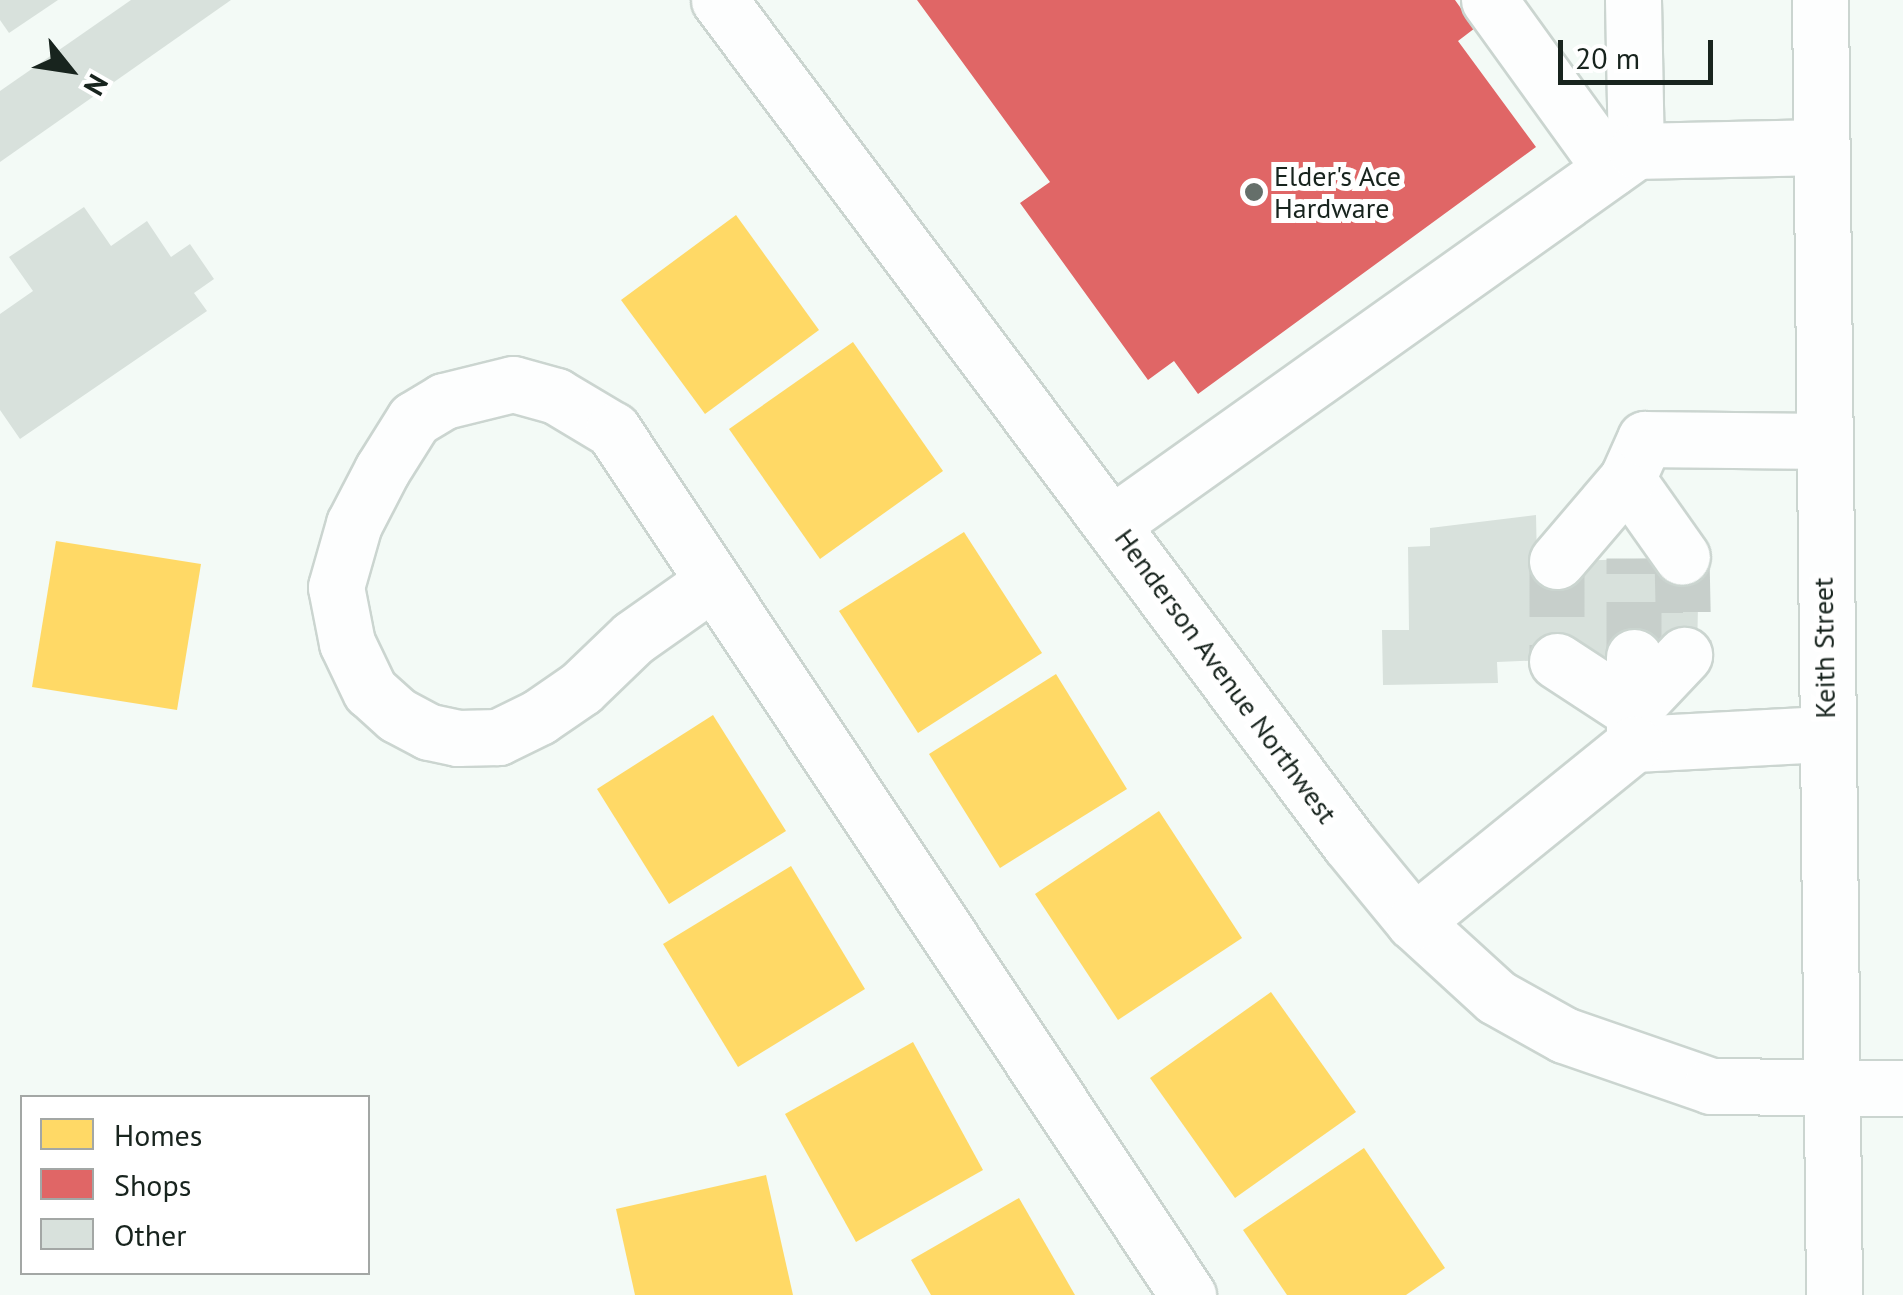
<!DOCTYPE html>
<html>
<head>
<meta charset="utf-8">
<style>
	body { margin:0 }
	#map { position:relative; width:1903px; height:1295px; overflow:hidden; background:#f3faf6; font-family:"PT Sans",sans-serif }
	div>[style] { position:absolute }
	.homes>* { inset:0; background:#ffd966 }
	.shops>* { inset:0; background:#e06666 }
	.building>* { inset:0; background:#d8e1dc }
	.minor-tunnel>* { height:55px; margin-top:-27.5px; transform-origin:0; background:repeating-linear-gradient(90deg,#c7cfcb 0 55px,transparent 0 83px) }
	.roads { filter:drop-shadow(2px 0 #cbd5d0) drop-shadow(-2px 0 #cbd5d0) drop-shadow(0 2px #cbd5d0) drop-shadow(0 -2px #cbd5d0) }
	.minor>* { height:55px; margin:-27.5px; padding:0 27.5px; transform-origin:27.5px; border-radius:27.5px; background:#fdfefe }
	.major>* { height:55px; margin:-27.5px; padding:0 27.5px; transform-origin:27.5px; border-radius:27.5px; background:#fdfefe }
	.dots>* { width:28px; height:28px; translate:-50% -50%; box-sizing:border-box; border:5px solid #fff; border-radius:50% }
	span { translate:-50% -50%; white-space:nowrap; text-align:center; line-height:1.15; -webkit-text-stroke:10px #fff; paint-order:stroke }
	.poi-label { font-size:28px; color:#18241e }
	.left { translate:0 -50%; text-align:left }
	.street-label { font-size:28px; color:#18241e }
	.legend { position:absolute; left:20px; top:1095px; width:350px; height:180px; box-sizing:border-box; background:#fff; border:2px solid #a3a7a5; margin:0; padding:12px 18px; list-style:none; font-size:30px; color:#18241e }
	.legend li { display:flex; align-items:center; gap:20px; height:50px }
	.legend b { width:50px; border:2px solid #a3a7a5 }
	.north { position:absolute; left:20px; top:20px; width:100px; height:100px; -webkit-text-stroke:8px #fff; paint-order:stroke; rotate:120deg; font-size:28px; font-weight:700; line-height:40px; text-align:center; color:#18241e }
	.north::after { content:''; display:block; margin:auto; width:35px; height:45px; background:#18241e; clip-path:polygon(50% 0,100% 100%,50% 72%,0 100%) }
	.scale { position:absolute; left:1558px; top:40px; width:155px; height:45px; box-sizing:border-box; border:5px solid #18241e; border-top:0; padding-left:12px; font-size:30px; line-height:35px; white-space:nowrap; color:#18241e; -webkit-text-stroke:8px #fff; paint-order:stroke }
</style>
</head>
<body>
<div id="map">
	<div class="homes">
		<i style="clip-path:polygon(736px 215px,819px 330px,705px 414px,621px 300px)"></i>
		<i style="clip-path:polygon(853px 342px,943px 471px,820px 559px,729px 429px)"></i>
		<i style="clip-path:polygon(964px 532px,1042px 653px,918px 733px,839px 611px)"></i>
		<i style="clip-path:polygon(56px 541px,201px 564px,177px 710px,32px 687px)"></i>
		<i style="clip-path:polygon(1056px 674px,1127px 789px,1000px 868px,929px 754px)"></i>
		<i style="clip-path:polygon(713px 715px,786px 831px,669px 904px,597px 789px)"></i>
		<i style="clip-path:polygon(1159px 811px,1242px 938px,1118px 1020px,1035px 894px)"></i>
		<i style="clip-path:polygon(791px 866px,865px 989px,738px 1067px,663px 944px)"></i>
		<i style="clip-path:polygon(1271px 992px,1356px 1112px,1235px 1198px,1150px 1078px)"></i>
		<i style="clip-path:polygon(913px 1042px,983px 1170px,856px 1242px,785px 1114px)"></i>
		<i style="clip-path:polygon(1364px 1148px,1445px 1268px,1406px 1295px,1287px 1295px,1243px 1230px)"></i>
		<i style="clip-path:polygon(766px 1175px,793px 1295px,635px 1295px,616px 1209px)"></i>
		<i style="clip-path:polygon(1019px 1198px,1075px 1295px,931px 1295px,911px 1260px)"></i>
	</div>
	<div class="shops">
		<i style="clip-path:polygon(917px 0,1455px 0,1475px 28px,1458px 41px,1536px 147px,1198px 394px,1174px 361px,1148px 380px,1020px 203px,1050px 182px)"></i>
	</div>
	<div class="building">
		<i style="clip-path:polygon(0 0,58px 0,9px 33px,0 20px)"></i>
		<i style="clip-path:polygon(131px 0,231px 0,0 162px,0 91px)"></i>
		<i style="clip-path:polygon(84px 207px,111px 246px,147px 221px,171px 257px,190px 244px,214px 279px,194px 293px,207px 311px,20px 439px,0 410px,0 314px,33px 291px,9px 257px)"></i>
		<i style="clip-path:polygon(1536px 515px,1537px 562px,1699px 557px,1697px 654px,1497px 662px,1498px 683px,1383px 685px,1382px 630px,1409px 630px,1408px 547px,1430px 546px,1430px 528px)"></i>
	</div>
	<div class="minor-tunnel">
		<i style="left:1682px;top:557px;width:98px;rotate:88.8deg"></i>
		<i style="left:1557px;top:561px;width:100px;rotate:90deg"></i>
		<i style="left:1634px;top:657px;width:99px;rotate:-90deg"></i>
	</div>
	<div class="roads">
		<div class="minor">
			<i style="left:719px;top:0;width:1052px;rotate:53.23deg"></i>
			<i style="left:1349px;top:843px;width:102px;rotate:50.6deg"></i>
			<i style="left:1414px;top:922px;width:111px;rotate:42.4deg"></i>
			<i style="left:1496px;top:997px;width:78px;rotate:29.2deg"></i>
			<i style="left:1564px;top:1035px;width:156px;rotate:19.1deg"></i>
			<i style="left:1711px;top:1086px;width:192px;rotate:0.6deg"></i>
			<i style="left:1489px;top:0;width:208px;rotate:54.2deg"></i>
			<i style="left:1633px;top:0;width:151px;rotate:88.9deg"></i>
			<i style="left:1627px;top:479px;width:95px;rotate:54.8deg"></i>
			<i style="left:1113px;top:523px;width:642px;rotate:-35.42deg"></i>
			<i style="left:1636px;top:151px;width:185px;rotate:-1.2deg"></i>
			<i style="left:1557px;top:561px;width:108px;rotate:-49.5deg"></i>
			<i style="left:1627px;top:479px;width:44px;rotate:-65.8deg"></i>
			<i style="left:1645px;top:439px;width:177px;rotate:0.6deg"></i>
			<i style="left:711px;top:583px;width:95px;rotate:144.8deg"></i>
			<i style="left:633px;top:638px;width:72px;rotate:136.1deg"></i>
			<i style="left:581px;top:688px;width:51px;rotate:145.4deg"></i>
			<i style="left:539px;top:717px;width:46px;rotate:154deg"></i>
			<i style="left:498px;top:737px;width:40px;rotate:178.6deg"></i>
			<i style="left:458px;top:738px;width:30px;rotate:-168deg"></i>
			<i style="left:429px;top:732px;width:36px;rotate:-152deg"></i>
			<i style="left:397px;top:715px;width:36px;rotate:-138deg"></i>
			<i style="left:370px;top:691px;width:53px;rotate:-115.6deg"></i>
			<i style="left:347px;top:643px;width:57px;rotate:-101.1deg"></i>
			<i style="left:336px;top:587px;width:66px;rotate:-74.1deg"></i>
			<i style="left:354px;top:524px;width:61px;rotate:-62.6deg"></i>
			<i style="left:382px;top:470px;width:60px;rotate:-57.9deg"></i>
			<i style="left:414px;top:419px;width:35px;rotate:-31deg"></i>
			<i style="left:444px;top:401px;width:71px;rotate:-13.8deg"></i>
			<i style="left:513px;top:384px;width:45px;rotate:15.6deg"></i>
			<i style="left:556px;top:396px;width:66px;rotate:30.8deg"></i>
			<i style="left:613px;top:430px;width:1039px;rotate:56.39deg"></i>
			<i style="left:1634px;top:657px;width:87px;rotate:90deg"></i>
			<i style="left:1634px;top:744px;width:191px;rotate:-3deg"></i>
			<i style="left:1557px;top:661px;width:90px;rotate:33.2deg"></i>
			<i style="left:1632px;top:710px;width:76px;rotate:-46.6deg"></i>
			<i style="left:1414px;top:922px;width:283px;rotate:-39deg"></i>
		</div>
		<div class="major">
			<i style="left:1820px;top:0;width:1295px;rotate:89.38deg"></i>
		</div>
	</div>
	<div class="dots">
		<i style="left:1254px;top:192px;background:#656f6a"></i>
	</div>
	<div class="poi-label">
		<span class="left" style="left:1274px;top:192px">Elder's Ace<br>Hardware</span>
	</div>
	<div class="street-label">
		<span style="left:1824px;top:648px;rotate:-91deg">Keith Street</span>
		<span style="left:1226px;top:676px;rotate:54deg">Henderson Avenue Northwest</span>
	</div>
	<ul class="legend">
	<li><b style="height:28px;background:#ffd966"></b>Homes</li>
	<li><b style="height:28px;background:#e06666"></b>Shops</li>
	<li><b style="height:28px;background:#d8e1dc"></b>Other</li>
	</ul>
	<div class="north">N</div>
	<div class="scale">20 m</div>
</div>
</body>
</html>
